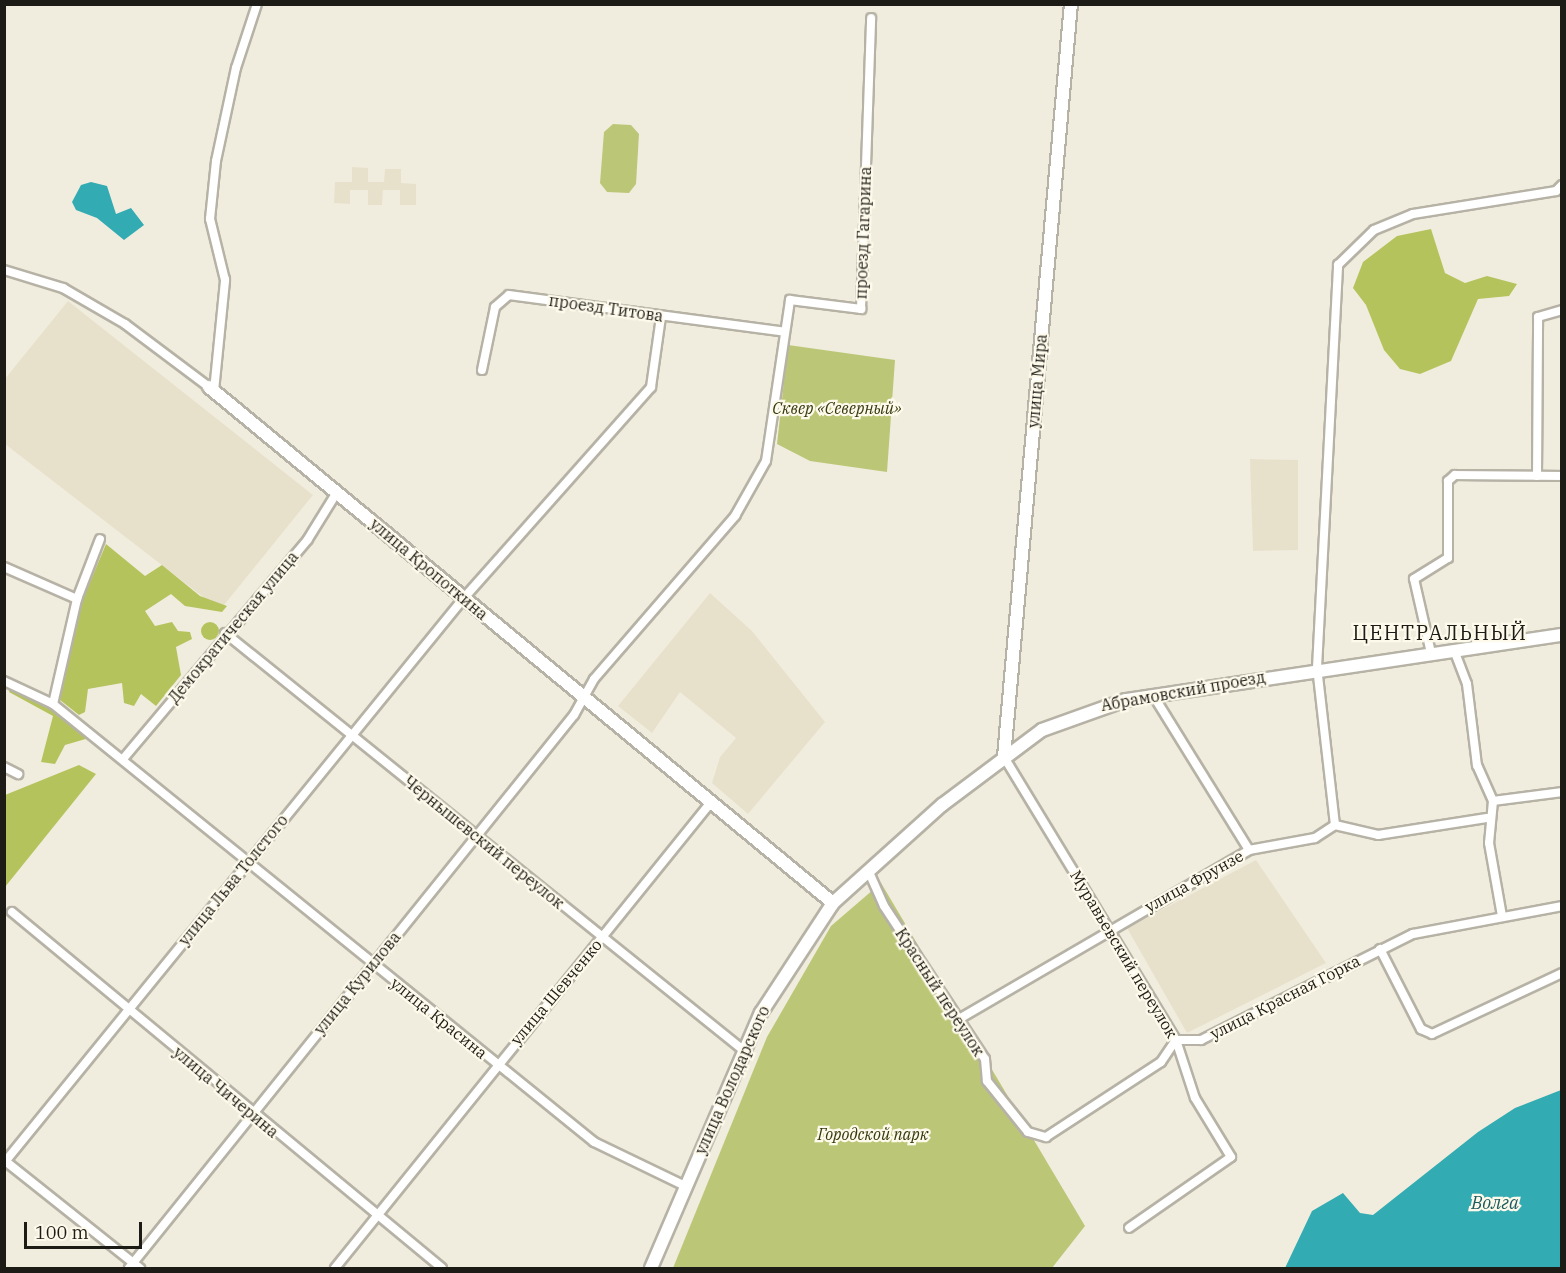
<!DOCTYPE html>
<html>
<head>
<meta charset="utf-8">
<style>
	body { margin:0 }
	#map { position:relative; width:1566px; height:1273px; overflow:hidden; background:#f1edde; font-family:"IBM Plex Serif",serif }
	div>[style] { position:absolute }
	.built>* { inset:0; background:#e7e1cc }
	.green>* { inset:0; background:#bbc777 }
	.forest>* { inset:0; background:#b5c35d }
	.round { border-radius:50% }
	.water>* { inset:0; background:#33abb2 }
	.roads { filter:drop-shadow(2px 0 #b6b2a5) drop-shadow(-2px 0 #b6b2a5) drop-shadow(0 2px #b6b2a5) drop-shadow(0 -2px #b6b2a5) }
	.street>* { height:8px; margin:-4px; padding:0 4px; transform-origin:4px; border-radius:4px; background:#fff }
	.secondary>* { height:12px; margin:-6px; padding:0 6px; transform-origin:6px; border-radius:6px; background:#fff }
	span { translate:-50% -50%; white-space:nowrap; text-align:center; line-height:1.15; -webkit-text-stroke:4.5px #fefaeb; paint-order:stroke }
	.street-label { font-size:16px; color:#1d1b16 }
	.park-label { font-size:16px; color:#353a0f; font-style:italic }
	.water-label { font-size:18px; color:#1c5c60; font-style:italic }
	.quarter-label { font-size:20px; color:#1d1b16; letter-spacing:1.5px }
	.frame { position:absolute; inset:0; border:6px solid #1d1b16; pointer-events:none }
	.scale { position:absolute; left:24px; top:1222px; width:118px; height:27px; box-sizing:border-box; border:3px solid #1d1b16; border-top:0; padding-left:8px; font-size:18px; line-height:21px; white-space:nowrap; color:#1d1b16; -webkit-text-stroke:4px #fefaeb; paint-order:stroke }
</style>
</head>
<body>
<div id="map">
	<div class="built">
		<i style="clip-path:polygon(352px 167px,368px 168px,368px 182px,384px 182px,385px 169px,401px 169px,401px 183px,416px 184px,416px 205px,400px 205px,400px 190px,383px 190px,382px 205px,368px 205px,368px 190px,350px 190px,350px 204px,334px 203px,335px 182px,352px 182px)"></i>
		<i style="clip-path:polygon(68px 301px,313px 495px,220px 610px,5px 444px,4px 380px)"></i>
		<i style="clip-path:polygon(1250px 459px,1298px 460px,1298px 550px,1253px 551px)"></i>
		<i style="clip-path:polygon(710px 593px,752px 631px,825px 722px,748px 814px,712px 783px,720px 757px,736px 738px,680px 692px,652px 733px,618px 706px)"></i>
		<i style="clip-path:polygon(1256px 860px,1326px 963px,1187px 1033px,1127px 928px)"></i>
	</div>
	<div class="green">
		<i style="clip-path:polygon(613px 124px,631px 125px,639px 134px,636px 184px,629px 193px,607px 192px,600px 183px,604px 132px)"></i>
		<i style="clip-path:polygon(788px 345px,895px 360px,887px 472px,810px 461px,777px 444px)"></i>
		<i style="clip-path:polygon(881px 883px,1085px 1226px,1052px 1268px,673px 1268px,767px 1037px,831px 926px)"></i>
	</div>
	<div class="forest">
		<i style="clip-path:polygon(1431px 229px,1445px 273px,1465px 283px,1487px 276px,1517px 284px,1509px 296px,1478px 299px,1451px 361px,1420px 374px,1400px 369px,1384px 350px,1366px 305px,1353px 288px,1363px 262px,1397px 236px)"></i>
		<i style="clip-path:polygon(106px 544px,145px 576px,162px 565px,200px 596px,227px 606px,222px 612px,185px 606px,171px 594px,145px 611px,155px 626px,172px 622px,178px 631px,190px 632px,192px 639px,176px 647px,181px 675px,156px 706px,141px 694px,134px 706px,124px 703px,122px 683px,88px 689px,85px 712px,79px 715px,60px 700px,83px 599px)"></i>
		<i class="round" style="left:201px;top:622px;width:18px;height:18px"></i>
		<i style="clip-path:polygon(12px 686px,55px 709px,89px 738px,65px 745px,55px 764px,41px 762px,53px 716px,9px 692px)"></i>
		<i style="clip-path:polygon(79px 765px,96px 774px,5px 887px,5px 795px)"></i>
	</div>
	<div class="water">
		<i style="clip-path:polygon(91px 182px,107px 186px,116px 214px,131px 208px,144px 225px,124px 240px,97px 218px,76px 210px,72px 202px,81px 185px)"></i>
		<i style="clip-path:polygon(1561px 1090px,1561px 1268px,1285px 1268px,1312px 1211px,1343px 1193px,1360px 1213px,1373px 1215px,1478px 1132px,1515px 1108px)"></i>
	</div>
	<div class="roads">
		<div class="street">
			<i style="left:4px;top:270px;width:62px;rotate:17deg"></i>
			<i style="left:63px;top:288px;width:72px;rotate:30.1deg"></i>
			<i style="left:125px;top:324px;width:105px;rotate:36.9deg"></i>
			<i style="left:482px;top:370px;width:64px;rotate:-78.3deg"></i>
			<i style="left:495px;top:307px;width:18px;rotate:-41deg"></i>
			<i style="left:509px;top:295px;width:278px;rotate:7.6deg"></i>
			<i style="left:214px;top:391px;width:112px;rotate:-84.3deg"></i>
			<i style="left:225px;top:280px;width:63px;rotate:-103.8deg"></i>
			<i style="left:210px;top:219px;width:58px;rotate:-84.1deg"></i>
			<i style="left:216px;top:161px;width:95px;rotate:-77.9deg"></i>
			<i style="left:236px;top:68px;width:67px;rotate:-71.8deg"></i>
			<i style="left:1537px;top:476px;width:159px;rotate:-89.6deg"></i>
			<i style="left:1538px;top:317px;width:25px;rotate:-16deg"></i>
			<i style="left:4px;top:567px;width:80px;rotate:23.7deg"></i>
			<i style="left:225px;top:633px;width:665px;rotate:38.83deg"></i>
			<i style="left:1454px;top:650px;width:36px;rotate:69deg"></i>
			<i style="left:1467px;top:684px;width:82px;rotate:83deg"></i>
			<i style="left:1477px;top:765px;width:39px;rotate:66deg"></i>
			<i style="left:1431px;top:653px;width:76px;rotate:-102.9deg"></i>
			<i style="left:1414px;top:579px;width:40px;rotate:-32deg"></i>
			<i style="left:1448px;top:558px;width:77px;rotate:-90deg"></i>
			<i style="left:1448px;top:481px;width:9px;rotate:-41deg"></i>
			<i style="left:1455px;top:475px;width:107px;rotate:0.5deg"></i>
			<i style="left:4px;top:681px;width:54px;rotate:25.1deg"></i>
			<i style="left:53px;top:704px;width:696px;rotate:38.99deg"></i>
			<i style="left:594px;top:1142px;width:101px;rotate:25.8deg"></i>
			<i style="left:1153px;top:695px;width:182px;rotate:58.2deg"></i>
			<i style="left:53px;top:704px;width:108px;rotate:-77.1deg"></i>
			<i style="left:77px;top:599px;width:64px;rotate:-69deg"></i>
			<i style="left:1004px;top:757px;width:331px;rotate:58.7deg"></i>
			<i style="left:1176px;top:1040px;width:61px;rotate:71.9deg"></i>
			<i style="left:1195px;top:1098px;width:69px;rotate:58.6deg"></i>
			<i style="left:1231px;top:1157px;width:124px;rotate:145.2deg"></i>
			<i style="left:123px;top:759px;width:287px;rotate:-49.9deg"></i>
			<i style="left:308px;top:539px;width:55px;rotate:-58.3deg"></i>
			<i style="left:4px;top:767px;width:16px;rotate:27deg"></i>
			<i style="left:1493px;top:801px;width:42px;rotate:95.4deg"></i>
			<i style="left:1489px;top:843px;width:74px;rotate:79.9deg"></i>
			<i style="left:1493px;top:801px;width:70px;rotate:-7.4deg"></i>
			<i style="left:1335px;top:825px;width:158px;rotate:-96.5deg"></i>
			<i style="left:1317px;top:668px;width:404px;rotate:-87deg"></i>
			<i style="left:1338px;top:265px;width:50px;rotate:-44.2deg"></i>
			<i style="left:1374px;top:230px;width:42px;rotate:-22.3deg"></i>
			<i style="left:1413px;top:214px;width:145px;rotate:-9.1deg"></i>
			<i style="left:1556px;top:191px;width:8px;rotate:-45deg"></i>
			<i style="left:868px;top:870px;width:39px;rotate:66deg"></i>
			<i style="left:884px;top:906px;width:183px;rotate:56.6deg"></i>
			<i style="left:985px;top:1059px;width:22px;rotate:85deg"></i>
			<i style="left:987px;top:1081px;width:65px;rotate:51.2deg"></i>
			<i style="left:1028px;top:1132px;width:19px;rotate:16deg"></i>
			<i style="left:1046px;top:1137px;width:137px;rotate:-33.1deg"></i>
			<i style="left:1161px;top:1062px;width:27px;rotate:-56deg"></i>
			<i style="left:1176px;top:1040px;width:25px"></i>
			<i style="left:1201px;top:1040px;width:237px;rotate:-26.6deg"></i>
			<i style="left:1413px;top:934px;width:152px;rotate:-10.6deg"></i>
			<i style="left:12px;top:912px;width:558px;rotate:39.62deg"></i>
			<i style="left:1380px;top:949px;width:90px;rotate:62.9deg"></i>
			<i style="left:1421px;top:1029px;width:12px;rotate:24deg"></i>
			<i style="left:1432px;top:1034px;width:144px;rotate:-25.1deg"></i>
			<i style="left:959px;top:1019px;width:336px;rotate:-30.2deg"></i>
			<i style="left:1249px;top:850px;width:67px;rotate:-10.3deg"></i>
			<i style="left:1315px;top:838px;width:24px;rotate:-33deg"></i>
			<i style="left:1335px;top:825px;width:44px;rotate:13.1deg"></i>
			<i style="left:1378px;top:835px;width:110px;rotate:-8.9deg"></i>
			<i style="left:4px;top:1160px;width:174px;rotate:38.5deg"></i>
			<i style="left:4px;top:1163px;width:727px;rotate:-50.86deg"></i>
			<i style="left:463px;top:599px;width:283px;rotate:-48.4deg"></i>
			<i style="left:651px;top:387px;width:71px;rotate:-81.9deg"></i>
			<i style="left:129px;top:1268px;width:710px;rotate:-51.18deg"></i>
			<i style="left:574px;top:715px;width:41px;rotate:-60.9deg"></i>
			<i style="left:594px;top:679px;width:216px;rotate:-49.1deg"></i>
			<i style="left:735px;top:516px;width:63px;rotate:-60.6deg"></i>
			<i style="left:766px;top:461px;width:163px;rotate:-81.5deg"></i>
			<i style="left:790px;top:300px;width:72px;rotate:7.2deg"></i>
			<i style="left:861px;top:309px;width:291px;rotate:-88deg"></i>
			<i style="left:335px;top:1268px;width:600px;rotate:-51.09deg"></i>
		</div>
		<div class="secondary">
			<i style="left:209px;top:387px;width:810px;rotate:39.59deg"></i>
			<i style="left:1004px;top:757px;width:756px;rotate:-84.92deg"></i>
			<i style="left:651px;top:1268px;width:278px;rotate:-66.7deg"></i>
			<i style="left:761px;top:1013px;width:131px;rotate:-56.8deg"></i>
			<i style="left:833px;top:903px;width:147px;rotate:-42deg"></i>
			<i style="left:942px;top:805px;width:125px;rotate:-36.9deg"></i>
			<i style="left:1042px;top:730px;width:89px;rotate:-19.7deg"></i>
			<i style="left:1126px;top:700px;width:441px;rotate:-8.5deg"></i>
		</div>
	</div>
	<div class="street-label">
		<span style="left:863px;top:233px;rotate:-88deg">проезд Гагарина</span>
		<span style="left:606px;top:308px;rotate:8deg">проезд Титова</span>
		<span style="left:1037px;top:381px;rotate:-85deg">улица Мира</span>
		<span style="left:429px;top:569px;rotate:40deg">улица Кропоткина</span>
		<span style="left:233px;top:627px;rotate:-50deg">Демократическая улица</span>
		<span style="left:1183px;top:691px;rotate:-10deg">Абрамовский проезд</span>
		<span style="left:484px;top:842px;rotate:39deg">Чернышевский переулок</span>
		<span style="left:233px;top:880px;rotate:-51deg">улица Льва Толстого</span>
		<span style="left:1194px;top:881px;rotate:-29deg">улица Фрунзе</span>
		<span style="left:1124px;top:954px;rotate:59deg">Муравьевский переулок</span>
		<span style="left:357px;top:983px;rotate:-51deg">улица Курилова</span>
		<span style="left:556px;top:992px;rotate:-50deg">улица Шевченко</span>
		<span style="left:940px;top:992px;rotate:57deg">Красный переулок</span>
		<span style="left:1285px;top:997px;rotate:-27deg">улица Красная Горка</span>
		<span style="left:439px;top:1018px;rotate:39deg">улица Красина</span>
		<span style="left:732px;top:1080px;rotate:-66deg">улица Володарского</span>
		<span style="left:226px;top:1092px;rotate:40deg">улица Чичерина</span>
	</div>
	<div class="park-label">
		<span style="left:837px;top:408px">Сквер «Северный»</span>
		<span style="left:873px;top:1134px">Городской парк</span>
	</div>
	<div class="water-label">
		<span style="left:1495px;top:1203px">Волга</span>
	</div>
	<div class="quarter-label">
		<span style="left:1440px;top:632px">ЦЕНТРАЛЬНЫЙ</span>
	</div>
	<div class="frame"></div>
	<div class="scale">100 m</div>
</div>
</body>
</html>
